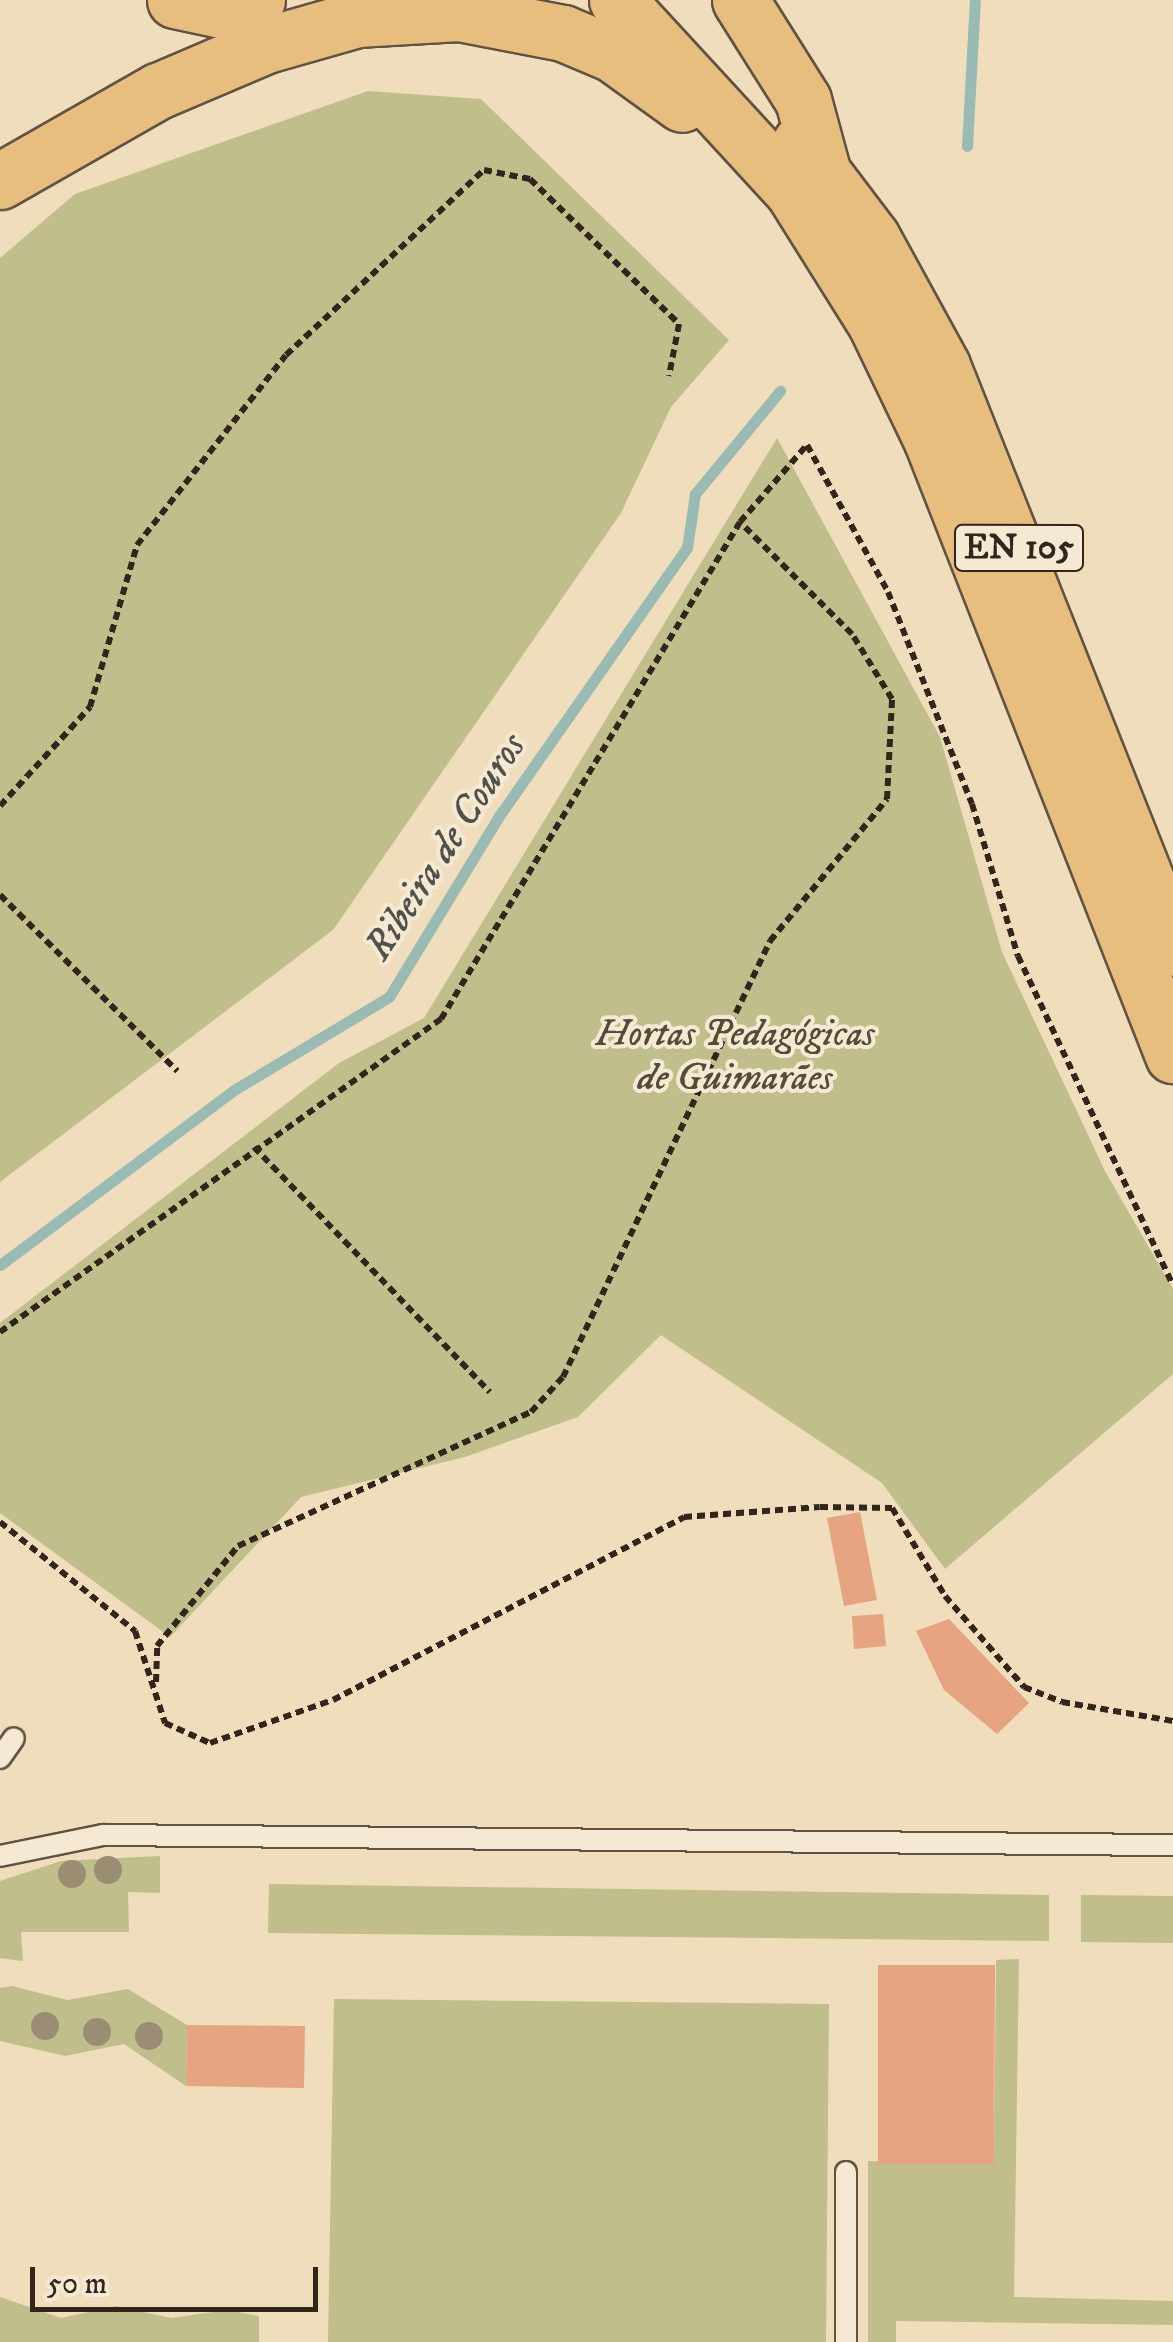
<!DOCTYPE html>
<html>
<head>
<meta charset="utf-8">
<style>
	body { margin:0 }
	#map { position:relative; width:1173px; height:2342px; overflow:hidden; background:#efddbb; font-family:"IM FELL DW Pica",serif }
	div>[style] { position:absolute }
	.green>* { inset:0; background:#c0bf8b }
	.stream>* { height:11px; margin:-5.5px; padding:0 5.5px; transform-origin:5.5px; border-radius:5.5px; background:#9abbb4 }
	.building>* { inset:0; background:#e6a481 }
	.path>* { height:6px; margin-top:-3px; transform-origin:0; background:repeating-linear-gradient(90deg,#31251c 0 8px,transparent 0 13px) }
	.roads { filter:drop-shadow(2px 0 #605344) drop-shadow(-2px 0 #605344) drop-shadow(0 2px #605344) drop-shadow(0 -2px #605344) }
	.lane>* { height:20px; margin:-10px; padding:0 10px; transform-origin:10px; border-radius:10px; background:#f5e9d3 }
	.highway>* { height:55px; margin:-27.5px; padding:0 27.5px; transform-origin:27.5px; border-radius:27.5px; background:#e8be7e }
	.trees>* { width:28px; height:28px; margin:-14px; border-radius:50%; background:#9a8d73 }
	span { translate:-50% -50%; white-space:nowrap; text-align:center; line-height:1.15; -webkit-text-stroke:8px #f5e9d3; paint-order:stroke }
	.shield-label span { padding:2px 8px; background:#f5e9d3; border:2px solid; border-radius:8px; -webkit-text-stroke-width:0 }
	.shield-label { font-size:35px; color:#31251c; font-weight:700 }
	.park-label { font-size:38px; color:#554c38; font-style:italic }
	.water-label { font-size:40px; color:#50524a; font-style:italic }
	.scale { position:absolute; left:30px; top:2267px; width:288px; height:45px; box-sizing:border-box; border:5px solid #31251c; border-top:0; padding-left:12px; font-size:30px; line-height:35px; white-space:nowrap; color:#31251c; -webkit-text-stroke:8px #f5e9d3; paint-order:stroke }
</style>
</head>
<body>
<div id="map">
	<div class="green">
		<i style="clip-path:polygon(368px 91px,481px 99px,729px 340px,671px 407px,621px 513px,333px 930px,0 1182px,0 258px,75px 194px)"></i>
		<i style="clip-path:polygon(777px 438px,940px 737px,1002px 952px,1105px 1171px,1173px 1289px,1173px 1374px,945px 1569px,882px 1483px,661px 1335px,578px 1417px,465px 1457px,301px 1497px,170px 1637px,0 1513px,0 1323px,339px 1063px,424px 1018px)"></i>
		<i style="clip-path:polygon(160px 1856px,160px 1893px,128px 1892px,129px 1932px,21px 1932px,23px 1961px,0 1958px,0 1881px,61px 1861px)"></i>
		<i style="clip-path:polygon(269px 1884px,1049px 1895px,1049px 1941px,268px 1933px)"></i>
		<i style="clip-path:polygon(1081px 1895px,1173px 1896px,1173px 1943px,1081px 1942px)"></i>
		<i style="clip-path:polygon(1019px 1959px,1014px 2297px,1173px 2301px,1173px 2325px,896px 2321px,896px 2342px,868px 2342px,868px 2161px,994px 2164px,996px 1960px)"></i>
		<i style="clip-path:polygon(12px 1986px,67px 2000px,128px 1989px,187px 2025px,186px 2086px,124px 2044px,65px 2056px,0 2041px,0 1988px)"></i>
		<i style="clip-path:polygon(334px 1999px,829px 2004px,826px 2342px,328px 2342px)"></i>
		<i style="clip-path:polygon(0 2297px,61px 2318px,116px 2306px,171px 2318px,227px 2310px,259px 2316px,259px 2342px,0 2342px)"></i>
	</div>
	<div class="stream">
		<i style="left:967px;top:146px;width:146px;rotate:-86.9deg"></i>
		<i style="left:0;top:1265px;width:292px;rotate:-36.8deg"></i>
		<i style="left:234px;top:1090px;width:181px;rotate:-31deg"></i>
		<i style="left:389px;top:997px;width:212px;rotate:-58.7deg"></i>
		<i style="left:499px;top:816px;width:327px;rotate:-55deg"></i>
		<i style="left:687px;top:548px;width:55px;rotate:-81.6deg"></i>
		<i style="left:695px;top:494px;width:134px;rotate:-50.5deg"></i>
	</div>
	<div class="building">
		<i style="clip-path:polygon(860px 1512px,877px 1600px,844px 1606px,827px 1518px)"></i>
		<i style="clip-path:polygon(883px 1614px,886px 1646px,854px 1649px,852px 1616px)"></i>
		<i style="clip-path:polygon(949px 1619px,1029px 1703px,997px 1734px,944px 1690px,916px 1631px)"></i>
		<i style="clip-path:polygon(878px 1965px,995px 1965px,994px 2164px,878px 2164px)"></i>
		<i style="clip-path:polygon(187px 2025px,305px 2026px,304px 2088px,186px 2086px)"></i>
	</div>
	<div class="path">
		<i style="left:0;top:806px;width:134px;rotate:-47.7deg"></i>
		<i style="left:90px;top:707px;width:169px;rotate:-73.8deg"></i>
		<i style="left:137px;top:545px;width:241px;rotate:-51.9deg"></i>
		<i style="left:286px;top:355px;width:271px;rotate:-43.1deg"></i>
		<i style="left:484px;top:170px;width:47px;rotate:11.1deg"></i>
		<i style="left:530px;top:179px;width:208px;rotate:44.2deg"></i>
		<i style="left:679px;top:324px;width:53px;rotate:100.9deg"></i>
		<i style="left:0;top:895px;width:250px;rotate:44.8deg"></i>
		<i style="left:254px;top:1147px;width:340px;rotate:46.1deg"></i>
		<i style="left:0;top:1332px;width:541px;rotate:-35.37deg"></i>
		<i style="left:441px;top:1019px;width:580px;rotate:-58.97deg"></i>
		<i style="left:740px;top:522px;width:102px;rotate:-49deg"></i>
		<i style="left:807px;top:445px;width:168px;rotate:61.1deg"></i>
		<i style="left:888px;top:592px;width:228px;rotate:68.4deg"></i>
		<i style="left:972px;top:804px;width:159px;rotate:73.2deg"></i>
		<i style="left:1018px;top:956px;width:364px;rotate:64.8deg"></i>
		<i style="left:0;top:1522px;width:174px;rotate:38.9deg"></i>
		<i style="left:135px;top:1631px;width:97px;rotate:71.9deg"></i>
		<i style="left:165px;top:1723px;width:49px;rotate:24deg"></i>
		<i style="left:210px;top:1743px;width:130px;rotate:-19.3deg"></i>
		<i style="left:333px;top:1700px;width:396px;rotate:-27.5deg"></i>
		<i style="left:684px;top:1517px;width:136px;rotate:-4.2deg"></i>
		<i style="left:820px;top:1507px;width:72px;rotate:0.8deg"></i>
		<i style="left:892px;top:1508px;width:103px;rotate:58.9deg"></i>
		<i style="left:945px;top:1596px;width:121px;rotate:49deg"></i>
		<i style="left:1024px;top:1687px;width:41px;rotate:21.5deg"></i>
		<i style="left:1062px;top:1702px;width:113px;rotate:9.7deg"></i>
		<i style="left:156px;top:1682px;width:36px;rotate:-88deg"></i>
		<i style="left:157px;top:1646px;width:129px;rotate:-51deg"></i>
		<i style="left:238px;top:1546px;width:322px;rotate:-24.6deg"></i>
		<i style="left:531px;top:1412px;width:47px;rotate:-47.6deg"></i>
		<i style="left:563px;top:1377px;width:483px;rotate:-64.6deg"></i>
		<i style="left:770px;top:941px;width:184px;rotate:-50.5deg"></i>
		<i style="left:887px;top:799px;width:100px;rotate:-87.1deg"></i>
		<i style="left:892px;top:699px;width:76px;rotate:-121.6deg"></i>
		<i style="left:852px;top:634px;width:158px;rotate:-135deg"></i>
	</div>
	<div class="roads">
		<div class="lane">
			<i style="left:0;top:1758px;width:24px;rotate:-55deg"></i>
			<i style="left:0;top:1856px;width:105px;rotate:-11.5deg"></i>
			<i style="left:103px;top:1835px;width:1070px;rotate:0.54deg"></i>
			<i style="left:846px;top:2342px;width:170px;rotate:-90deg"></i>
		</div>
		<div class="highway">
			<i style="left:175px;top:0;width:43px;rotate:12.1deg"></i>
			<i style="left:217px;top:9px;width:41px;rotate:-12.7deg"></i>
			<i style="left:617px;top:0;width:258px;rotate:47.4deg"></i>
			<i style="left:792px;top:190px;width:158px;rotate:57.9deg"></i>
			<i style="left:876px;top:324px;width:130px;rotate:64.4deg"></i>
			<i style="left:932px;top:441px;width:660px;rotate:68.57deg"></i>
			<i style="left:740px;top:0;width:118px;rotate:57.8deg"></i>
			<i style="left:803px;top:100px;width:73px;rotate:74.8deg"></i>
			<i style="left:800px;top:143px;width:119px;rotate:52.8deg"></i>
			<i style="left:872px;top:238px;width:146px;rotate:61.3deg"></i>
			<i style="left:942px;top:366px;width:626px;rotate:68.35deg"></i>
			<i style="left:0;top:181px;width:182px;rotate:-29.7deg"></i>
			<i style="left:158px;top:91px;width:117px;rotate:-23.1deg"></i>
			<i style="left:266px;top:45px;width:95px;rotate:-15.9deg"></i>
			<i style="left:357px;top:19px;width:102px;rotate:-3.4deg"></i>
			<i style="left:459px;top:13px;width:106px;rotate:10.9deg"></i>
			<i style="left:563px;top:33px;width:54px;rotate:22.8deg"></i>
			<i style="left:613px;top:54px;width:85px;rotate:35.9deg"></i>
		</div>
	</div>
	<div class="trees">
		<i style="left:108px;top:1870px"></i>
		<i style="left:72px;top:1874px"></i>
		<i style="left:45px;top:2026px"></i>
		<i style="left:97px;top:2032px"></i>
		<i style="left:149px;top:2036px"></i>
	</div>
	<div class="shield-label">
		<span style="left:1019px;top:548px">EN 105</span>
	</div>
	<div class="park-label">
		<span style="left:735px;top:1057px">Hortas Pedagógicas<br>de Guimarães</span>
	</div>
	<div class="water-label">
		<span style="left:446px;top:847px;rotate:-57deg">Ribeira de Couros</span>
	</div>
	<div class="scale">50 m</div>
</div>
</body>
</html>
